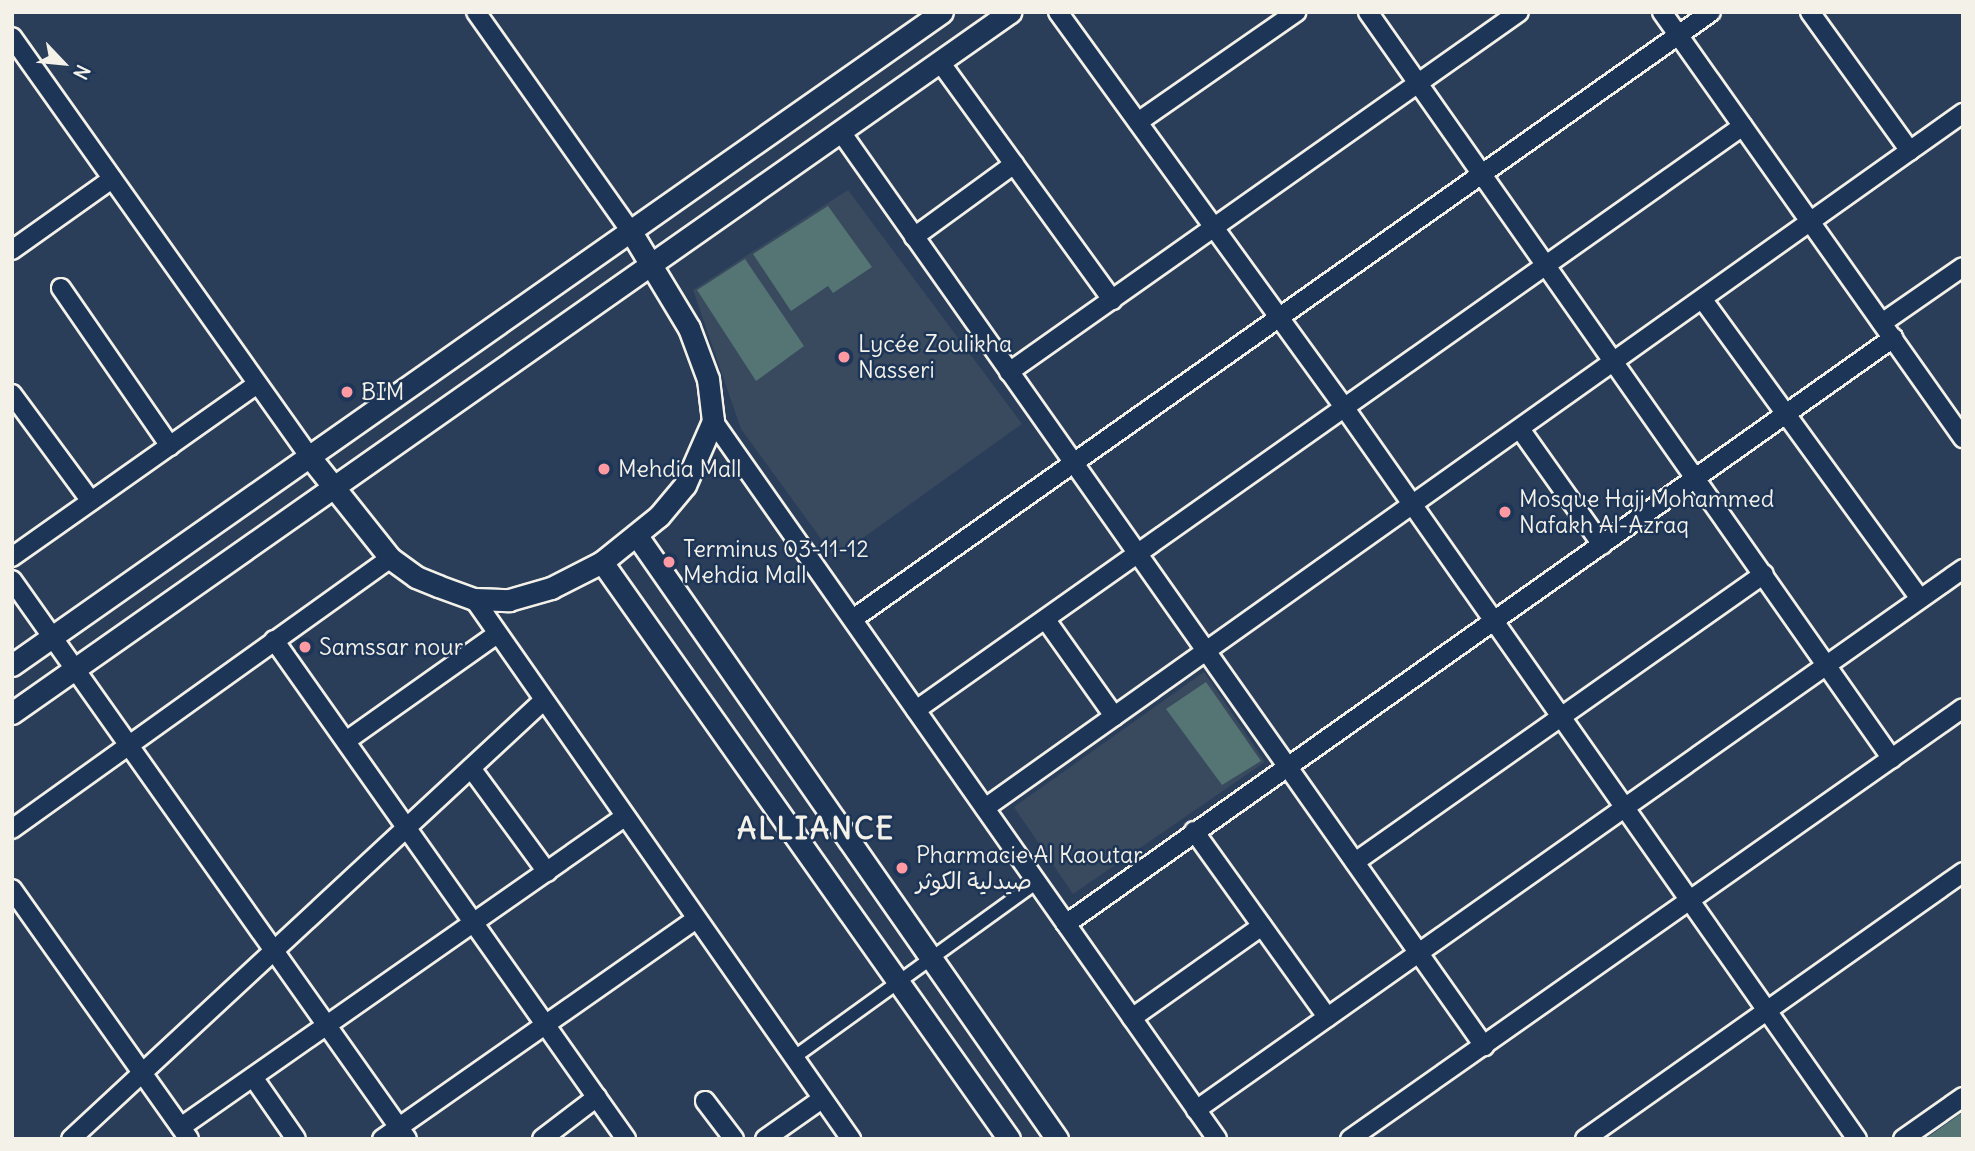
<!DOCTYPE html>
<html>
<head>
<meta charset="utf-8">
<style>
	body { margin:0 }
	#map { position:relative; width:1975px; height:1151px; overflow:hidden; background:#2a3e5a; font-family:Delius,"Playpen Sans Arabic",sans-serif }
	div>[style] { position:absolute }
	.built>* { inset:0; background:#39495e }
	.green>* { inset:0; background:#547574 }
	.roads { filter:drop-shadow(2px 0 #f4f1e8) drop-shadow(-2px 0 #f4f1e8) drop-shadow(0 2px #f4f1e8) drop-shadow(0 -2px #f4f1e8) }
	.pedestrian>* { height:12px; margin:-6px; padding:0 6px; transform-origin:6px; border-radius:6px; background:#1d3557 }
	.minor>* { height:18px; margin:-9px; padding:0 9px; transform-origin:9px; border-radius:9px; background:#1d3557 }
	.tertiary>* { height:21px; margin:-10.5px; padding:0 10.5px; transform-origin:10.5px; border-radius:10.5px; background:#1d3557 }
	.dots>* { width:19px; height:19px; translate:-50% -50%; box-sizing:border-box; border:4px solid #1d3557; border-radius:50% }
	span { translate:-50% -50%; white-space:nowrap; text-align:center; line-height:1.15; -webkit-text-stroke:5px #1d3557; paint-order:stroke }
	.poi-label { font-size:23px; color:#f4f1e8 }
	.left { translate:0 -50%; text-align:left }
	.district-label { font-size:30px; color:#f4f1e8; font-weight:700; letter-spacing:2px }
	.frame { position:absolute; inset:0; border:14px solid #f4f1e8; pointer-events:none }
	.north { position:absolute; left:28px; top:28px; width:70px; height:70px; -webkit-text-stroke:5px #1d3557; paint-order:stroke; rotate:116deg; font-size:19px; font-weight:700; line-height:28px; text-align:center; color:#f4f1e8 }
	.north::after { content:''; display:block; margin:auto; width:24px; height:32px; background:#f4f1e8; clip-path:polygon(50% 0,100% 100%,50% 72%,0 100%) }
</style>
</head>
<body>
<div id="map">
	<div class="built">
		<i style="clip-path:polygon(848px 190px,1022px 424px,835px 558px,741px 429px,693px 290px)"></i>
		<i style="clip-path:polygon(1204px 672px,1265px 762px,1073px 894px,1014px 807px)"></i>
	</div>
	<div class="green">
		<i style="clip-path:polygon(828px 206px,872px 267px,833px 293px,828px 286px,791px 311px,753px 254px)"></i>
		<i style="clip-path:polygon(745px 259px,804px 346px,756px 381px,697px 290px)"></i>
		<i style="clip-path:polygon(1206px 682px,1261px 761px,1222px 785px,1166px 709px)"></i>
		<i style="clip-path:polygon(1963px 1112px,1963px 1139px,1925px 1139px)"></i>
	</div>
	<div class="roads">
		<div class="pedestrian">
			<i style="left:793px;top:1058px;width:301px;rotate:-35.8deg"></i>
		</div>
		<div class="minor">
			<i style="left:476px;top:12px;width:269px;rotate:54.8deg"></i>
			<i style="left:1058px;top:12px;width:488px;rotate:54.1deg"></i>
			<i style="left:1344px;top:407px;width:894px;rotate:54.98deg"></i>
			<i style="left:1368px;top:12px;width:912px;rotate:54.95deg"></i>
			<i style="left:1662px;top:12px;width:522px;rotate:54.76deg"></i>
			<i style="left:1810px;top:12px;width:171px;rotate:54.3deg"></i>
			<i style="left:12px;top:37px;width:514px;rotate:54.67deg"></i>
			<i style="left:940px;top:62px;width:294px;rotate:54.1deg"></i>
			<i style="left:1138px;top:122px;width:193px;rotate:-34.8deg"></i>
			<i style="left:841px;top:132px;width:1118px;rotate:54.87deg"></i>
			<i style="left:914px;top:237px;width:124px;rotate:-36.1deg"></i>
			<i style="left:12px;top:250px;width:123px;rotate:-35.4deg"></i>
			<i style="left:61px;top:288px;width:192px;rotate:55.4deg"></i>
			<i style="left:1703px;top:300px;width:369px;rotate:54deg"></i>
			<i style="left:1882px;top:323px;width:98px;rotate:-34.7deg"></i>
			<i style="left:1009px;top:372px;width:624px;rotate:-35.22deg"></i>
			<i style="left:12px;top:394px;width:133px;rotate:53.6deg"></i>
			<i style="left:713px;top:421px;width:877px;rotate:54.93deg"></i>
			<i style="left:1520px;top:429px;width:142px;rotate:54.7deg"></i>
			<i style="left:12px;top:557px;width:300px;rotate:-35.2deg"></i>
			<i style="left:12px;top:580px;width:684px;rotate:54.75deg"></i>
			<i style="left:474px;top:599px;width:659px;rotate:55.08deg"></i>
			<i style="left:853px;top:619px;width:1051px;rotate:-35.28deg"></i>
			<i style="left:1046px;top:620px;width:118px;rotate:54.7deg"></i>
			<i style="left:274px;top:640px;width:611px;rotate:54.8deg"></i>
			<i style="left:916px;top:710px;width:1012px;rotate:-35.23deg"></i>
			<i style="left:346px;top:741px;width:185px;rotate:-35.3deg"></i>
			<i style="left:471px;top:768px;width:129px;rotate:53.8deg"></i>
			<i style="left:985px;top:808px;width:1200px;rotate:-35.4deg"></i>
			<i style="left:12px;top:829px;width:465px;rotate:-35.6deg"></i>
			<i style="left:1194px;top:831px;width:229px;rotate:54.4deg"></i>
			<i style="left:1355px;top:862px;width:500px;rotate:-35.15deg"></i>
			<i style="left:12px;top:889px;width:306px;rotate:54.7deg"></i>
			<i style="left:1066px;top:924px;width:1014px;rotate:-35.32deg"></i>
			<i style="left:1132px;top:1018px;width:159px;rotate:-35.3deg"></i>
			<i style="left:253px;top:1077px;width:75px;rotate:55.3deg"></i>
			<i style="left:705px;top:1101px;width:48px;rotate:52.7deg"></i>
			<i style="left:1196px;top:1110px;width:939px;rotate:-35.2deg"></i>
			<i style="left:181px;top:1127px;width:539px;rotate:-34.96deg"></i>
			<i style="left:71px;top:1139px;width:643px;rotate:-42.86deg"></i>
			<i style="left:382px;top:1139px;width:382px;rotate:-35deg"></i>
			<i style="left:542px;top:1139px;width:69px;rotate:-37.4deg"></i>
			<i style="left:765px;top:1139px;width:70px;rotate:-35.1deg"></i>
			<i style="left:1350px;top:1139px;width:749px;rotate:-35.11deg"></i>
			<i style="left:1585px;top:1139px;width:463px;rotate:-35.2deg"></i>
			<i style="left:1903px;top:1139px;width:73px;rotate:-35deg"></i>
		</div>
		<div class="tertiary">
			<i style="left:309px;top:456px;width:130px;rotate:51.5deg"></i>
			<i style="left:390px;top:558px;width:32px;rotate:36deg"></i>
			<i style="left:416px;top:577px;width:24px;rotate:22deg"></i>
			<i style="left:438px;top:586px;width:38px;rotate:20deg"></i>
			<i style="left:474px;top:599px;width:35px;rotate:2deg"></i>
			<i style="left:509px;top:600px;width:44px;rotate:-15.9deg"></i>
			<i style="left:551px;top:588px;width:57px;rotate:-27deg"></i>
			<i style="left:602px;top:562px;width:73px;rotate:-38.9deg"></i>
			<i style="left:659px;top:516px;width:40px;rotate:-50deg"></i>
			<i style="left:685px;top:485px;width:70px;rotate:-66.4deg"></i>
			<i style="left:713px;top:421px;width:42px;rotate:-96.8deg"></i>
			<i style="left:708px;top:379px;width:54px;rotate:-110.4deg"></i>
			<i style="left:689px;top:328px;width:112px;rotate:-121.1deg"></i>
			<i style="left:637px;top:536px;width:735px;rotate:55.14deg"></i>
			<i style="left:602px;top:562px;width:706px;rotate:54.8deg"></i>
			<i style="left:12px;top:665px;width:1136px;rotate:-35.07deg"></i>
			<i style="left:12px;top:713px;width:1220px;rotate:-35.08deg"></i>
		</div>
	</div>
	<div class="dots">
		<i style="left:844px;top:357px;background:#ff9aa2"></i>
		<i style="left:347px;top:392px;background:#ff9aa2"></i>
		<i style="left:604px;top:469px;background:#ff9aa2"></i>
		<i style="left:1505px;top:512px;background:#ff9aa2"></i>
		<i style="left:669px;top:562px;background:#ff9aa2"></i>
		<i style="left:305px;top:647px;background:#ff9aa2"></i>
		<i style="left:902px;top:868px;background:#ff9aa2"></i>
	</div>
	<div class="poi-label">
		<span class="left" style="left:858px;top:357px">Lycée Zoulikha<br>Nasseri</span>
		<span class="left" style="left:361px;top:392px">BIM</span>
		<span class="left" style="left:618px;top:469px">Mehdia Mall</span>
		<span class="left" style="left:1519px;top:512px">Mosque Hajj Mohammed<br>Nafakh Al-Azraq</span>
		<span class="left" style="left:683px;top:562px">Terminus 03-11-12<br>Mehdia Mall</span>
		<span class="left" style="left:319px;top:647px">Samssar nour</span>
		<span class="left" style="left:916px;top:868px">Pharmacie Al Kaoutar<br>صيدلية الكوثر</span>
	</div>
	<div class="district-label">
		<span style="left:816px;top:828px">ALLIANCE</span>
	</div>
	<div class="frame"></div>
	<div class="north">N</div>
</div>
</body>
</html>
